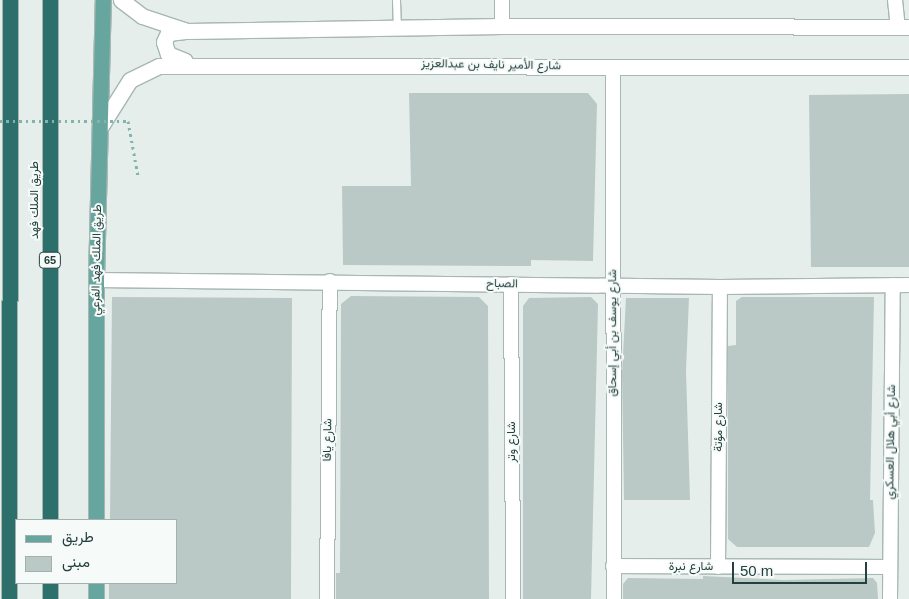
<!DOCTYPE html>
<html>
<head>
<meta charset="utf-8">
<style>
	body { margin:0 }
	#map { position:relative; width:909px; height:599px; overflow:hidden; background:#e5eeeb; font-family:Arial,Vazirmatn,sans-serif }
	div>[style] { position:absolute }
	.building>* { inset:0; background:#bac9c5 }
	.path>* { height:3px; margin-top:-1.5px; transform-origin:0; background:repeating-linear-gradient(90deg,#84b3ab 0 2.5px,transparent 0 6.5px) }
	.roads { filter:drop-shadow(1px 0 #a7b7b3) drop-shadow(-1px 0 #a7b7b3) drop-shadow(0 1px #a7b7b3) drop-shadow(0 -1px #a7b7b3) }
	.service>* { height:7px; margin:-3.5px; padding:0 3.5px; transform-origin:3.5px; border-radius:3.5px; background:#fff }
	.minor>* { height:14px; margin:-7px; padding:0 7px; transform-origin:7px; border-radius:7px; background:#fff }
	.tertiary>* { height:15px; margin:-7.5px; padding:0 7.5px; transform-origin:7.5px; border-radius:7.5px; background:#fff }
	.primary>* { height:15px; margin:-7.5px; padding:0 7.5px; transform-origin:7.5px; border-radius:7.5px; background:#67a69e }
	.motorway>* { height:15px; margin:-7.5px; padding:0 7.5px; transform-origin:7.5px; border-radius:7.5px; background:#2d6f6a }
	.path-bridge>* { height:3px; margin-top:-1.5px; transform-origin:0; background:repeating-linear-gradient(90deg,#84b3ab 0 2.5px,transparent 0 6.5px) }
	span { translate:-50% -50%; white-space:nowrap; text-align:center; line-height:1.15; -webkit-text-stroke:4px #f6faf9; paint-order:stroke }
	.shield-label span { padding:1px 4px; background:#f6faf9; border:1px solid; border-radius:4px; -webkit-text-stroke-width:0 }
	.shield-label { font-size:11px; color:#23413d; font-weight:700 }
	.street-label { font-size:12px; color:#23413d }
	.legend { position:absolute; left:15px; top:519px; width:162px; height:65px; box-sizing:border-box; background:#f6faf9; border:1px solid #a2b0ae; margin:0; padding:6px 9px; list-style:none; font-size:15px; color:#23413d }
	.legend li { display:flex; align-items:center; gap:10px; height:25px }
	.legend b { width:25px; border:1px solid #a2b0ae }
	.scale { position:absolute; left:732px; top:562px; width:135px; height:22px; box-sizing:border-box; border:2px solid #23413d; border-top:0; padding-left:6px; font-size:15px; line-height:18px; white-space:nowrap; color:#23413d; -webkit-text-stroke:4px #f6faf9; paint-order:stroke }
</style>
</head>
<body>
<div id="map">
	<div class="building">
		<i style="clip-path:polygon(409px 93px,588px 93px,597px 104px,593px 261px,531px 260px,531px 266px,343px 265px,342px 186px,411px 186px)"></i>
		<i style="clip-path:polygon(909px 94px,909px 267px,811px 267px,809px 95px)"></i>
		<i style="clip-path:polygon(351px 296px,479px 297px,488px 306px,489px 599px,336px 599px,336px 573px,340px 573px,341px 304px)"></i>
		<i style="clip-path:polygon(112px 297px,292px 298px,291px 599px,109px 599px,109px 583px,176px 583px,176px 520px,110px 520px)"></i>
		<i style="clip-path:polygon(591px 297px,598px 304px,591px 599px,523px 599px,523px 306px,529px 298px)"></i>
		<i style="clip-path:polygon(742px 297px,874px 297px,870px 500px,873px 500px,875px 533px,869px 547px,737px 547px,728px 539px,728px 346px,736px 345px,736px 301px)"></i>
		<i style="clip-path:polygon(626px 298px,689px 298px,686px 371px,690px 500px,624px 500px,622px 373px)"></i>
		<i style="clip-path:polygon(703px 576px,784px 580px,873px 578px,877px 583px,878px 599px,623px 599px,623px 584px,628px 578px,703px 579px)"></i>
	</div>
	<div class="path">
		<i style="left:128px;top:121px;width:56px;rotate:79.7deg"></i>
	</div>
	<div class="roads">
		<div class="service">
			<i style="left:396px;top:0;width:28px;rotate:88deg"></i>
		</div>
		<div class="minor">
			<i style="left:502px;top:0;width:26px;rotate:90deg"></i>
			<i style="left:895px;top:0;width:27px;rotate:84deg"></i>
			<i style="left:613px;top:67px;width:532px;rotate:89.89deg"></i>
			<i style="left:96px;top:280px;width:624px;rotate:0.64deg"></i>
			<i style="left:720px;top:287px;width:189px;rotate:-0.6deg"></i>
			<i style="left:511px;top:284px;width:315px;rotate:89.6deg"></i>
			<i style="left:613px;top:566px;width:277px;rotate:0.2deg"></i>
			<i style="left:718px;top:567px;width:280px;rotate:-89.6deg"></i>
			<i style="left:327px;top:599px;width:318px;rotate:-89.5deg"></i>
			<i style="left:890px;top:599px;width:314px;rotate:-89.5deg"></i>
		</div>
		<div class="tertiary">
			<i style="left:121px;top:0;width:26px;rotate:37deg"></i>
			<i style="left:142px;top:16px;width:47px;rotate:18.4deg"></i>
			<i style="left:187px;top:31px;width:315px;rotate:-0.9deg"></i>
			<i style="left:502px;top:26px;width:407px;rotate:0.1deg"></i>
			<i style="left:185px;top:31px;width:17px;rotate:173deg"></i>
			<i style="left:168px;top:33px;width:10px;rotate:114deg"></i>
			<i style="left:164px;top:42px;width:13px;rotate:72deg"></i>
			<i style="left:168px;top:54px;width:18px;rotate:22deg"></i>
			<i style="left:101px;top:126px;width:54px;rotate:-57.8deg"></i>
			<i style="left:130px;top:80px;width:32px;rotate:-26deg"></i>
			<i style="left:159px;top:66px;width:750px;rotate:0.08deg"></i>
		</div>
		<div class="primary">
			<i style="left:96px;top:520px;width:240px;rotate:-90deg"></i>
			<i style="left:96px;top:280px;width:280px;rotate:-88.6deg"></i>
			<i style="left:96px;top:583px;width:16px;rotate:90deg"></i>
		</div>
		<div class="motorway">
			<i style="left:50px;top:0;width:520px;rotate:90deg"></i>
			<i style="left:50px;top:583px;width:16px;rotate:90deg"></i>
			<i style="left:9px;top:599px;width:599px;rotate:-89.9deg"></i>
		</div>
	</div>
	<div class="path-bridge">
		<i style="left:0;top:121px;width:128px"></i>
	</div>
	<div class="shield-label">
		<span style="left:50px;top:260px">65</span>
	</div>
	<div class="street-label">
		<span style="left:491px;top:65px;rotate:1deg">شارع الأمير نايف بن عبدالعزيز</span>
		<span style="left:35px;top:200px;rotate:-90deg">طريق الملك فهد</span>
		<span style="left:97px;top:260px;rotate:-89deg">طريق الملك فهد الفرعي</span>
		<span style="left:502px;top:284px;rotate:1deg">الصباح</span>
		<span style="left:613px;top:333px;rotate:-90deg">شارع يوسف بن أبي إسحاق</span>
		<span style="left:719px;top:427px;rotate:-90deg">شارع مؤتة</span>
		<span style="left:328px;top:440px;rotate:-89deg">شارع يافا</span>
		<span style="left:512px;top:442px;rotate:-90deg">شارع وتر</span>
		<span style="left:891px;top:442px;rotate:-89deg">شارع أبي هلال العسكري</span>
		<span style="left:691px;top:567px">شارع نبرة</span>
	</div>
	<ul class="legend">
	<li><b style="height:6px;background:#67a69e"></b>طريق</li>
	<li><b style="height:14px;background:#bac9c5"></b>مبنى</li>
	</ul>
	<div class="scale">50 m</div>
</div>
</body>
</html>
